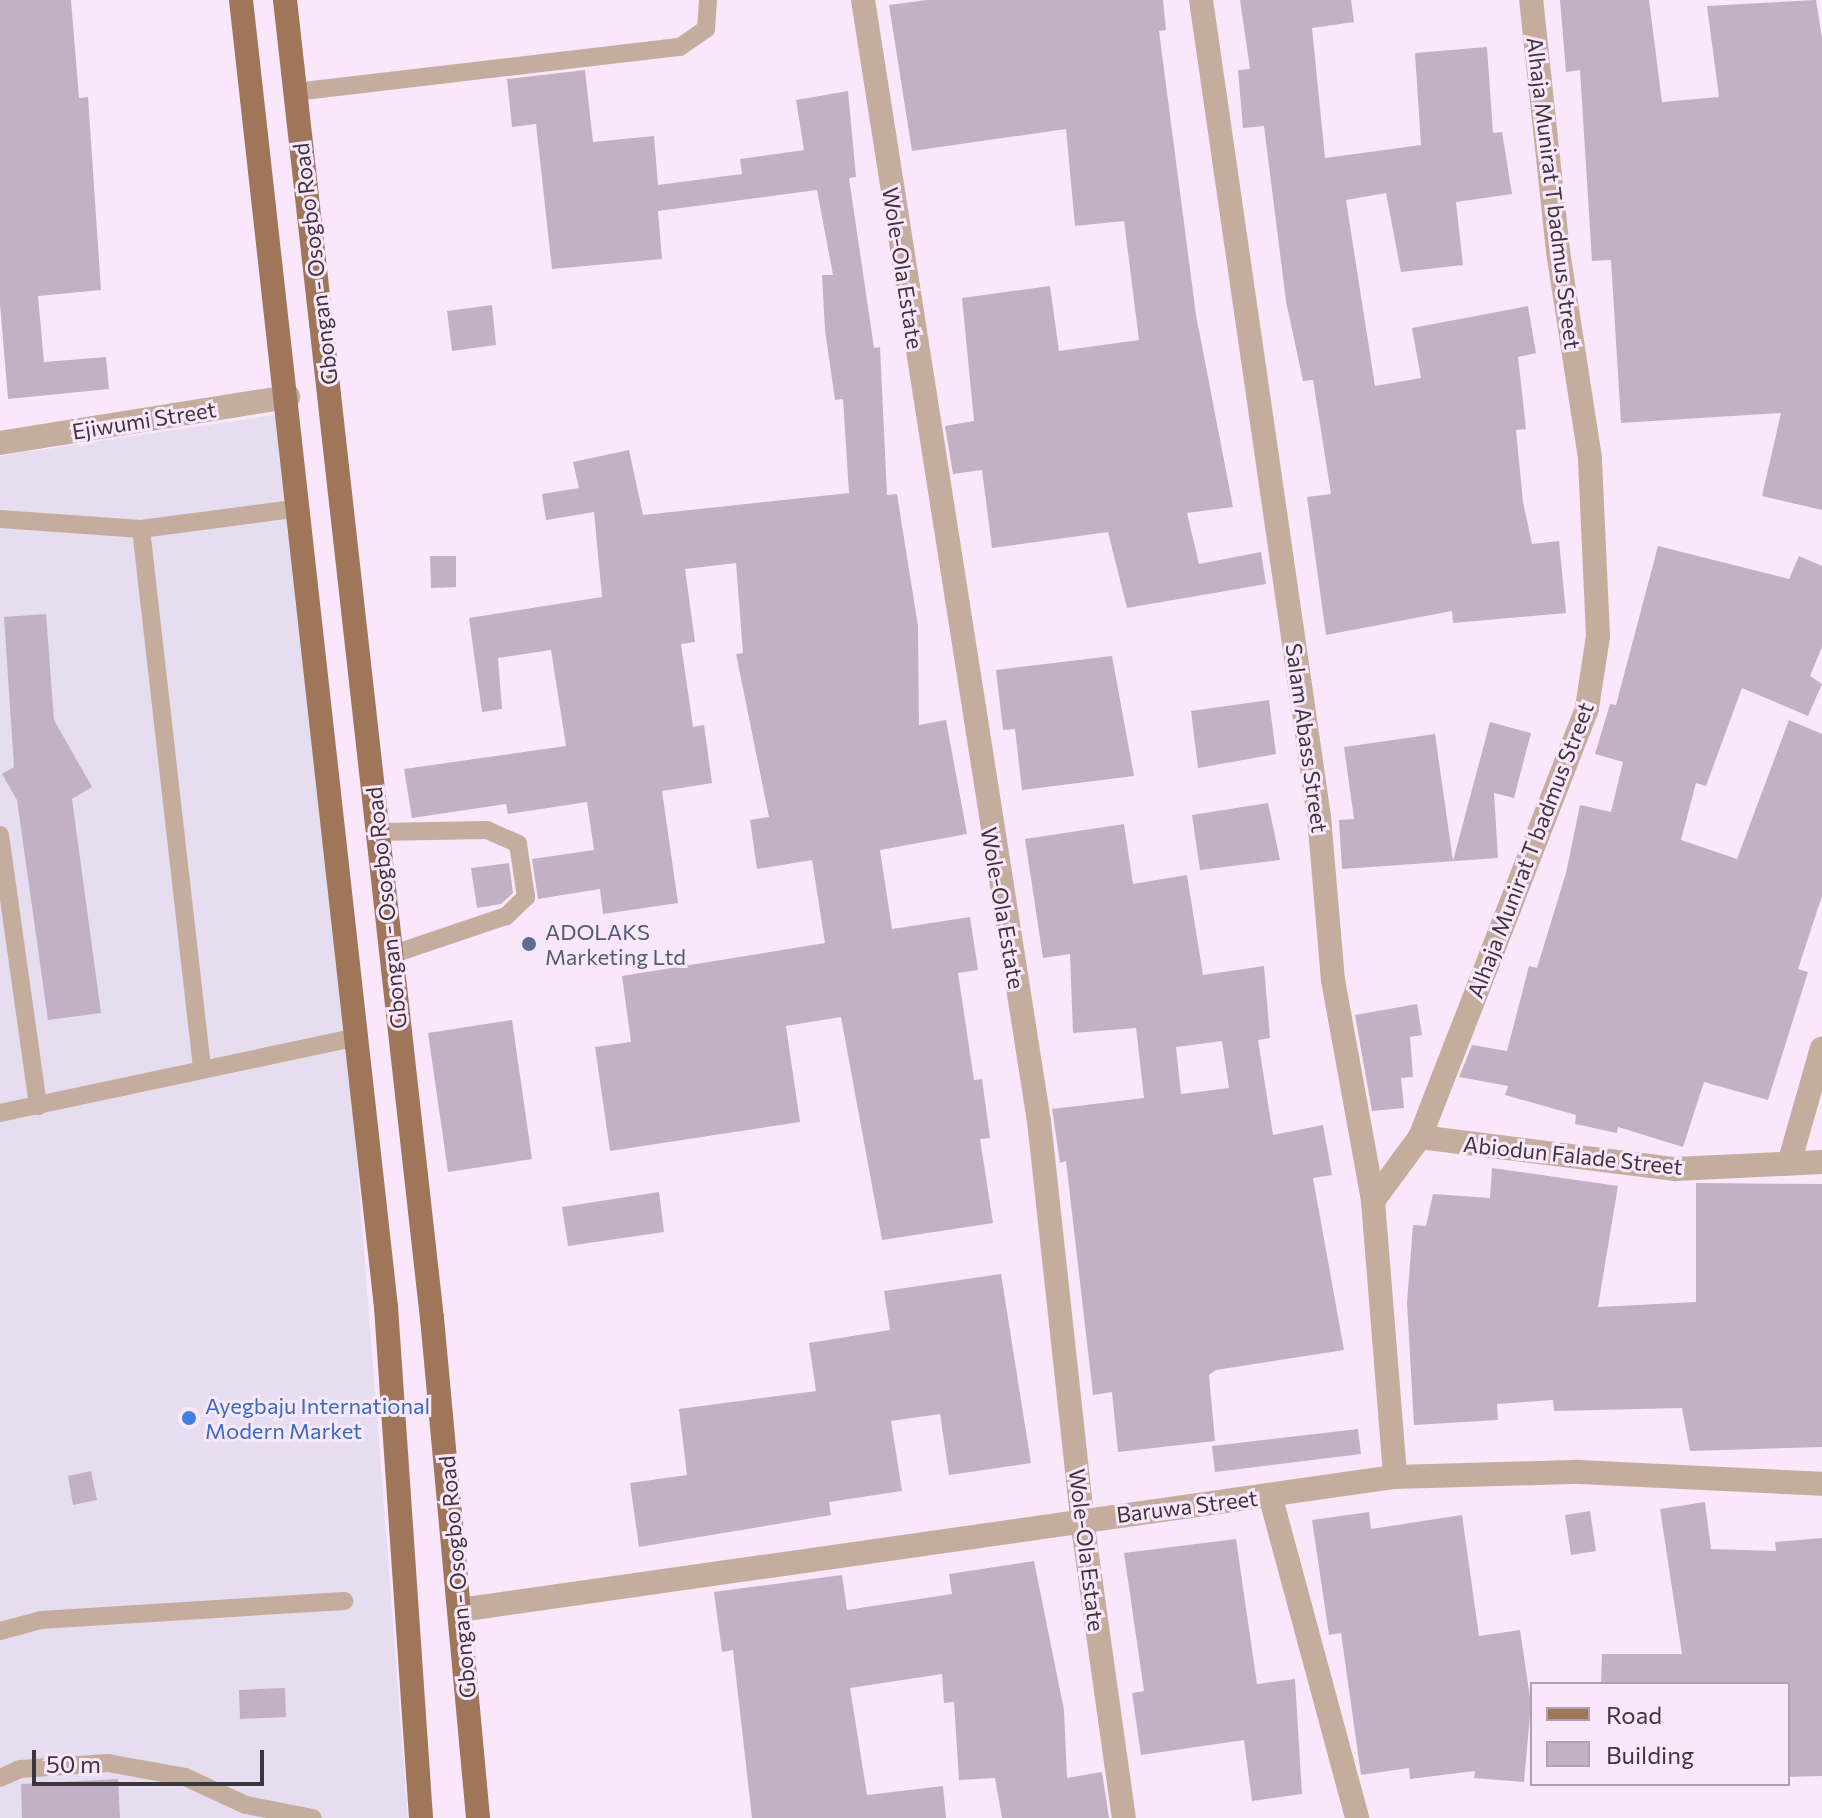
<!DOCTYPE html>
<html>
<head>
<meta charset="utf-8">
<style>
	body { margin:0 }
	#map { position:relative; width:1822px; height:1818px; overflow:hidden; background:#fae7fb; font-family:Commissioner,sans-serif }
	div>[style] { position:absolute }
	.commercial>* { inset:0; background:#e7ddf0 }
	.building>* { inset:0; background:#c2b1c4 }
	.lane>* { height:18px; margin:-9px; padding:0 9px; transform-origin:9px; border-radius:9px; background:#c5ad9e }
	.street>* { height:24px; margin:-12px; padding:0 12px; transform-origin:12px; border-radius:12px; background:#c5ad9e }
	.primary>* { height:24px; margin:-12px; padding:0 12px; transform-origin:12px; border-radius:12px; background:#a0765a }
	.dots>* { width:22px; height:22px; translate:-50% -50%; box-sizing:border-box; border:4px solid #fae7fb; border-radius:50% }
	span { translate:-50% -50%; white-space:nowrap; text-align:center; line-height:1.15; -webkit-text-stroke:6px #fae7fb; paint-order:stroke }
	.street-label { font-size:22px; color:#3c353d }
	.service-label { font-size:22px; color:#4e5e75 }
	.left { translate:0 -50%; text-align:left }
	.shop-label { font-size:22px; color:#366cbe }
	.legend { position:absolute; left:1530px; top:1682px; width:260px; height:104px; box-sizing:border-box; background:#fae7fb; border:2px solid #aea0af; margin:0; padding:10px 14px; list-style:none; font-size:24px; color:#3c353d }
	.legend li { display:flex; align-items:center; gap:16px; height:40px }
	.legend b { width:40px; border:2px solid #aea0af }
	.scale { position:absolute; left:32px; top:1750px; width:232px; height:36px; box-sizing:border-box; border:4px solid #3c353d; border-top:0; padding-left:10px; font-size:24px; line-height:28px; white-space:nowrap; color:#3c353d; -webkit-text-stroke:6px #fae7fb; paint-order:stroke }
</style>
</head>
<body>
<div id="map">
	<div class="commercial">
		<i style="clip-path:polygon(281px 414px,346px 1018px,408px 1818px,0 1818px,0 456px)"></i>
	</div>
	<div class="building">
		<i style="clip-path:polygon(0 0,71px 0,79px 98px,88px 97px,101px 290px,38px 296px,44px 362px,106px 357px,109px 389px,8px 399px,0 304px)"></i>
		<i style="clip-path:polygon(927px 0,1163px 0,1166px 30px,1159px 31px,1196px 315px,1233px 507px,1187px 513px,1199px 564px,1261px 552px,1266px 584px,1127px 608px,1108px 532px,992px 548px,982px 470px,953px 474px,945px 426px,974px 421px,962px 298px,1050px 286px,1059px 351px,1139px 340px,1124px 221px,1075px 226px,1066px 129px,912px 151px,889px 5px)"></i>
		<i style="clip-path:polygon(1240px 0,1351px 0,1354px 22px,1312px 28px,1325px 158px,1421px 145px,1415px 53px,1487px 47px,1493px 133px,1502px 132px,1512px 194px,1456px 202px,1463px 265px,1401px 272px,1386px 193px,1346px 200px,1375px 386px,1421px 378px,1412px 328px,1528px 306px,1536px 353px,1518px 357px,1526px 429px,1516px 430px,1523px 502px,1532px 544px,1559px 541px,1566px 613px,1453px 623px,1452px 611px,1326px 635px,1307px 497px,1331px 494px,1313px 380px,1303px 381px,1286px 301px,1264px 126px,1243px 128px,1238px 70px,1250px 69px)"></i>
		<i style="clip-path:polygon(1560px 0,1649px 0,1662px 102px,1719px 97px,1707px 6px,1816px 0,1822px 38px,1822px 510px,1762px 496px,1781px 413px,1621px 423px,1611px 260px,1592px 261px,1580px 70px,1566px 72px)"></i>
		<i style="clip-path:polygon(585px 70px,593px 142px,654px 136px,658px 185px,742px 174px,740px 159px,804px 150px,796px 100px,848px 91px,856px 177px,849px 178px,874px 348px,880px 347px,887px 495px,897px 494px,918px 626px,919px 725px,946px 720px,967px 834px,880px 850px,892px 929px,970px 917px,978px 970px,958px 973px,974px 1080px,982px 1079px,990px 1138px,980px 1139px,993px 1223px,882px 1240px,841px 1017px,786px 1026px,800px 1122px,610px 1151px,595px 1047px,631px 1042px,622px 976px,825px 943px,812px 860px,757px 869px,750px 820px,769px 817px,736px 654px,743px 653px,736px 563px,685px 569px,695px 642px,681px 644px,693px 727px,704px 725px,712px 783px,662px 791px,678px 903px,603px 914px,600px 889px,538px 899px,532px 859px,594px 850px,587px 802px,508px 814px,506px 804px,412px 818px,404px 769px,566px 746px,551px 650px,498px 658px,502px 709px,482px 712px,469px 618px,602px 597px,594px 512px,546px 520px,542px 494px,579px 488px,573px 462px,629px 450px,643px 515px,849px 493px,843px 399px,835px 400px,825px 330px,822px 275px,833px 275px,817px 190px,658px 211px,662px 259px,552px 269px,536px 124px,512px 127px,507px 79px)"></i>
		<i style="clip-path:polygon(492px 305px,496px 345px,452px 351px,447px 311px)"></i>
		<i style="clip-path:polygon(1658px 546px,1789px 579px,1799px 556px,1822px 566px,1822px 647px,1810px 676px,1822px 684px,1808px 716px,1742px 688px,1706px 786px,1696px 783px,1681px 840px,1737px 859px,1789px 720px,1822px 734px,1822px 896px,1798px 969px,1808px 972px,1768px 1100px,1704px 1082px,1683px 1147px,1618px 1127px,1617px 1133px,1575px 1124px,1576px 1115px,1505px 1095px,1508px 1086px,1459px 1077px,1472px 1045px,1507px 1051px,1529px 966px,1537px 968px,1566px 873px,1580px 805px,1611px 812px,1623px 762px,1595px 754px,1610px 704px,1616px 705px)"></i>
		<i style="clip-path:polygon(430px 556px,456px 556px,456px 587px,431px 588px)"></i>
		<i style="clip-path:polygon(46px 614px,54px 720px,92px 787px,72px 799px,101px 1013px,48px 1020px,17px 800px,2px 774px,14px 767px,4px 617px)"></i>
		<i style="clip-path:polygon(1112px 656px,1134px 776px,1022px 790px,1015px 729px,1003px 730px,996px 670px)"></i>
		<i style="clip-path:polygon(1269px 700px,1276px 754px,1198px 768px,1191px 711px)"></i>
		<i style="clip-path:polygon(1490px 722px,1531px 733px,1514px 798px,1494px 793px,1498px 858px,1342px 869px,1339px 820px,1354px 819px,1344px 747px,1435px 734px,1453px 861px)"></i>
		<i style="clip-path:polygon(1268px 803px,1280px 860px,1200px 870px,1192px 815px)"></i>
		<i style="clip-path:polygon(evenodd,1124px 824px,1133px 884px,1187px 875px,1203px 975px,1264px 966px,1270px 1038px,1258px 1040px,1273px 1135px,1323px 1125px,1332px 1175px,1313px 1178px,1344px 1350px,1216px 1370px,1209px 1375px,1215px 1441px,1118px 1452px,1112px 1392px,1093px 1395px,1066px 1161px,1060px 1163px,1052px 1109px,1144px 1098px,1136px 1028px,1073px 1033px,1070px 954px,1043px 958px,1025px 839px,1124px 824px,1222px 1041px,1229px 1088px,1181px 1094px,1176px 1047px,1222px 1041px)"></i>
		<i style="clip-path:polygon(509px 863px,513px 893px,501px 904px,477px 908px,471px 868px)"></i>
		<i style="clip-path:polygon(1417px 1004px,1422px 1035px,1410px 1037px,1413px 1077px,1401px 1078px,1404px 1108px,1372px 1111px,1355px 1015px)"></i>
		<i style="clip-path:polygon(512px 1020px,532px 1159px,448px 1172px,428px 1033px)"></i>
		<i style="clip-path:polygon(1492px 1168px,1618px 1186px,1598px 1307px,1696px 1302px,1696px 1183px,1822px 1184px,1822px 1447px,1690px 1451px,1682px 1408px,1554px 1411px,1553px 1400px,1497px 1404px,1498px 1420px,1414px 1425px,1407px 1303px,1413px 1225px,1426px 1226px,1433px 1194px,1490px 1198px)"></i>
		<i style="clip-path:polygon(659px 1192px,664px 1232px,568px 1246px,562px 1207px)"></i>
		<i style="clip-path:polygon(1001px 1274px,1031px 1463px,949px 1475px,940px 1414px,891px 1421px,902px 1491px,829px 1502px,831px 1515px,639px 1547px,630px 1483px,687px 1475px,679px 1409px,816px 1391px,809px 1343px,890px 1330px,884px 1291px)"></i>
		<i style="clip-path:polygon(1358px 1429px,1361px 1454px,1215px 1472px,1212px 1446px)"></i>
		<i style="clip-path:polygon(91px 1471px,97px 1500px,73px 1505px,68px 1476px)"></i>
		<i style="clip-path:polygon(1705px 1502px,1711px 1549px,1776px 1551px,1775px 1542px,1822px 1538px,1822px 1776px,1788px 1777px,1788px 1684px,1601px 1684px,1602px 1654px,1682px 1654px,1660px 1509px)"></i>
		<i style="clip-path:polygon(1590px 1511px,1596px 1551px,1571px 1555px,1565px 1515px)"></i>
		<i style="clip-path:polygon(1369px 1512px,1371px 1529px,1462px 1515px,1479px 1636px,1520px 1630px,1531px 1704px,1524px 1782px,1474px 1778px,1475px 1771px,1410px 1779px,1409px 1768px,1361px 1775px,1341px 1633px,1329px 1635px,1312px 1520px)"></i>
		<i style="clip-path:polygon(1236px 1539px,1257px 1684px,1295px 1679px,1302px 1794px,1252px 1801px,1244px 1740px,1141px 1755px,1132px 1693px,1144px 1691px,1124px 1553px)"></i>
		<i style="clip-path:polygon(1034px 1561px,1064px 1710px,1067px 1778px,1102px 1772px,1109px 1818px,1002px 1818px,995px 1778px,959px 1780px,954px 1702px,944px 1703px,942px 1674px,850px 1688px,867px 1795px,943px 1786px,946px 1818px,752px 1818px,733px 1650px,722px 1652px,714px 1592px,842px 1575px,847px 1610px,952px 1594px,949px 1574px)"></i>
		<i style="clip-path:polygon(285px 1688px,286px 1717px,240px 1719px,239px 1690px)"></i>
		<i style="clip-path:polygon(118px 1779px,120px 1818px,22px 1818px,21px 1784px)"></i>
	</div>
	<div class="lane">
		<i style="left:295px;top:92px;width:388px;rotate:-6.7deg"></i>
		<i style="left:680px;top:47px;width:32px;rotate:-35deg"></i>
		<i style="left:706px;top:29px;width:29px;rotate:-86deg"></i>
		<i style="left:0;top:519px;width:141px;rotate:4.1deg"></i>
		<i style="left:141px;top:529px;width:160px;rotate:-7.5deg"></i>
		<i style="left:141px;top:529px;width:542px;rotate:83.54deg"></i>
		<i style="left:378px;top:832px;width:109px;rotate:-1.1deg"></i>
		<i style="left:487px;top:830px;width:34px;rotate:24deg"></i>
		<i style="left:518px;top:844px;width:54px;rotate:81.4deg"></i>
		<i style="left:526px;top:897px;width:28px;rotate:136deg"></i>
		<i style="left:506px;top:916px;width:121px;rotate:161.3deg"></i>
		<i style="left:0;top:835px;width:274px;rotate:82deg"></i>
		<i style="left:0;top:1113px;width:366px;rotate:-12deg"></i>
		<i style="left:0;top:1631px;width:42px;rotate:-15deg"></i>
		<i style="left:41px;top:1620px;width:304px;rotate:-3.6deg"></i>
		<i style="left:0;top:1778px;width:22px;rotate:-24deg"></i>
		<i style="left:20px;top:1769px;width:88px;rotate:-3.9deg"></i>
		<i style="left:108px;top:1763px;width:78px;rotate:10.3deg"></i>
		<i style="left:185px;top:1777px;width:67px;rotate:24.7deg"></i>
		<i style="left:246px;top:1805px;width:68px;rotate:11deg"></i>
	</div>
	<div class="street">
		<i style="left:863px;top:0;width:1135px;rotate:81.08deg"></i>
		<i style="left:1039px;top:1121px;width:401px;rotate:83.8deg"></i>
		<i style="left:1082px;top:1520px;width:301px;rotate:82deg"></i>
		<i style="left:1201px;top:0;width:825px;rotate:81.78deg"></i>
		<i style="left:1319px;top:817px;width:164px;rotate:85.1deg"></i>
		<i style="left:1333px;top:980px;width:225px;rotate:79.7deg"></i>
		<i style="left:1373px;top:1201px;width:277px;rotate:85.4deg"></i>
		<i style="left:0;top:443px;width:292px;rotate:-9.1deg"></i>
		<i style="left:1420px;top:1137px;width:257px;rotate:7.2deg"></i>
		<i style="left:1675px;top:1169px;width:147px;rotate:-2.7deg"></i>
		<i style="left:1790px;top:1160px;width:116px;rotate:-74.1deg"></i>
		<i style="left:1373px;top:1201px;width:79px;rotate:-53.7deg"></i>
		<i style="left:1420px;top:1137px;width:460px;rotate:-68.7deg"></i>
		<i style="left:1587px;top:708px;width:73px;rotate:-81.3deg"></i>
		<i style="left:1598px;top:636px;width:178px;rotate:-92.6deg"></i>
		<i style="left:1590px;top:458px;width:209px;rotate:-98.8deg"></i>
		<i style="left:1558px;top:251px;width:252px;rotate:-96.1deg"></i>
		<i style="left:1270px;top:1495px;width:335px;rotate:74.9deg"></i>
		<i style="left:460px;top:1610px;width:944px;rotate:-8.1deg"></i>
		<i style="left:1395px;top:1477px;width:184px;rotate:-1.6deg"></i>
		<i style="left:1579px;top:1472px;width:243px;rotate:2.8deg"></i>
	</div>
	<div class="primary">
		<i style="left:241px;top:0;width:1315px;rotate:83.67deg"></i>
		<i style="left:386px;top:1307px;width:512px;rotate:86.08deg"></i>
		<i style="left:285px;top:0;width:1326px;rotate:83.64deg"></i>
		<i style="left:432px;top:1318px;width:502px;rotate:84.74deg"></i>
	</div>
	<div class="dots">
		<i style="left:529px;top:944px;background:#5c6f8a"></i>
		<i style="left:189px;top:1418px;background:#3f7fe0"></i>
	</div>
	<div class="street-label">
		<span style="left:1554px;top:193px;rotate:83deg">Alhaja Munirat T badmus Street</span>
		<span style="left:315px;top:264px;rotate:-97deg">Gbongan - Osogbo Road</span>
		<span style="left:903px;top:268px;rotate:81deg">Wole-Ola Estate</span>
		<span style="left:144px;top:420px;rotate:-9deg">Ejiwumi Street</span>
		<span style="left:1307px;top:738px;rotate:82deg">Salam Abass Street</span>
		<span style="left:1530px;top:850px;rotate:-69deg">Alhaja Munirat T badmus Street</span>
		<span style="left:386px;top:908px;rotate:-96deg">Gbongan - Osogbo Road</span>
		<span style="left:1003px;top:908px;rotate:80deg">Wole-Ola Estate</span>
		<span style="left:1573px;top:1155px;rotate:6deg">Abiodun Falade Street</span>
		<span style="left:1187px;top:1506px;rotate:-7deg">Baruwa Street</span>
		<span style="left:1087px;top:1550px;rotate:83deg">Wole-Ola Estate</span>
		<span style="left:457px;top:1577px;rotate:-95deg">Gbongan - Osogbo Road</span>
	</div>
	<div class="service-label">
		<span class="left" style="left:545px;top:944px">ADOLAKS<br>Marketing Ltd</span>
	</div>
	<div class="shop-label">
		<span class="left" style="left:205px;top:1418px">Ayegbaju International<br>Modern Market</span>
	</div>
	<ul class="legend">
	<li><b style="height:10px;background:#a0765a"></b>Road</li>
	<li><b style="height:22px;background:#c2b1c4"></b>Building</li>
	</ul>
	<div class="scale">50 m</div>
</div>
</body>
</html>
